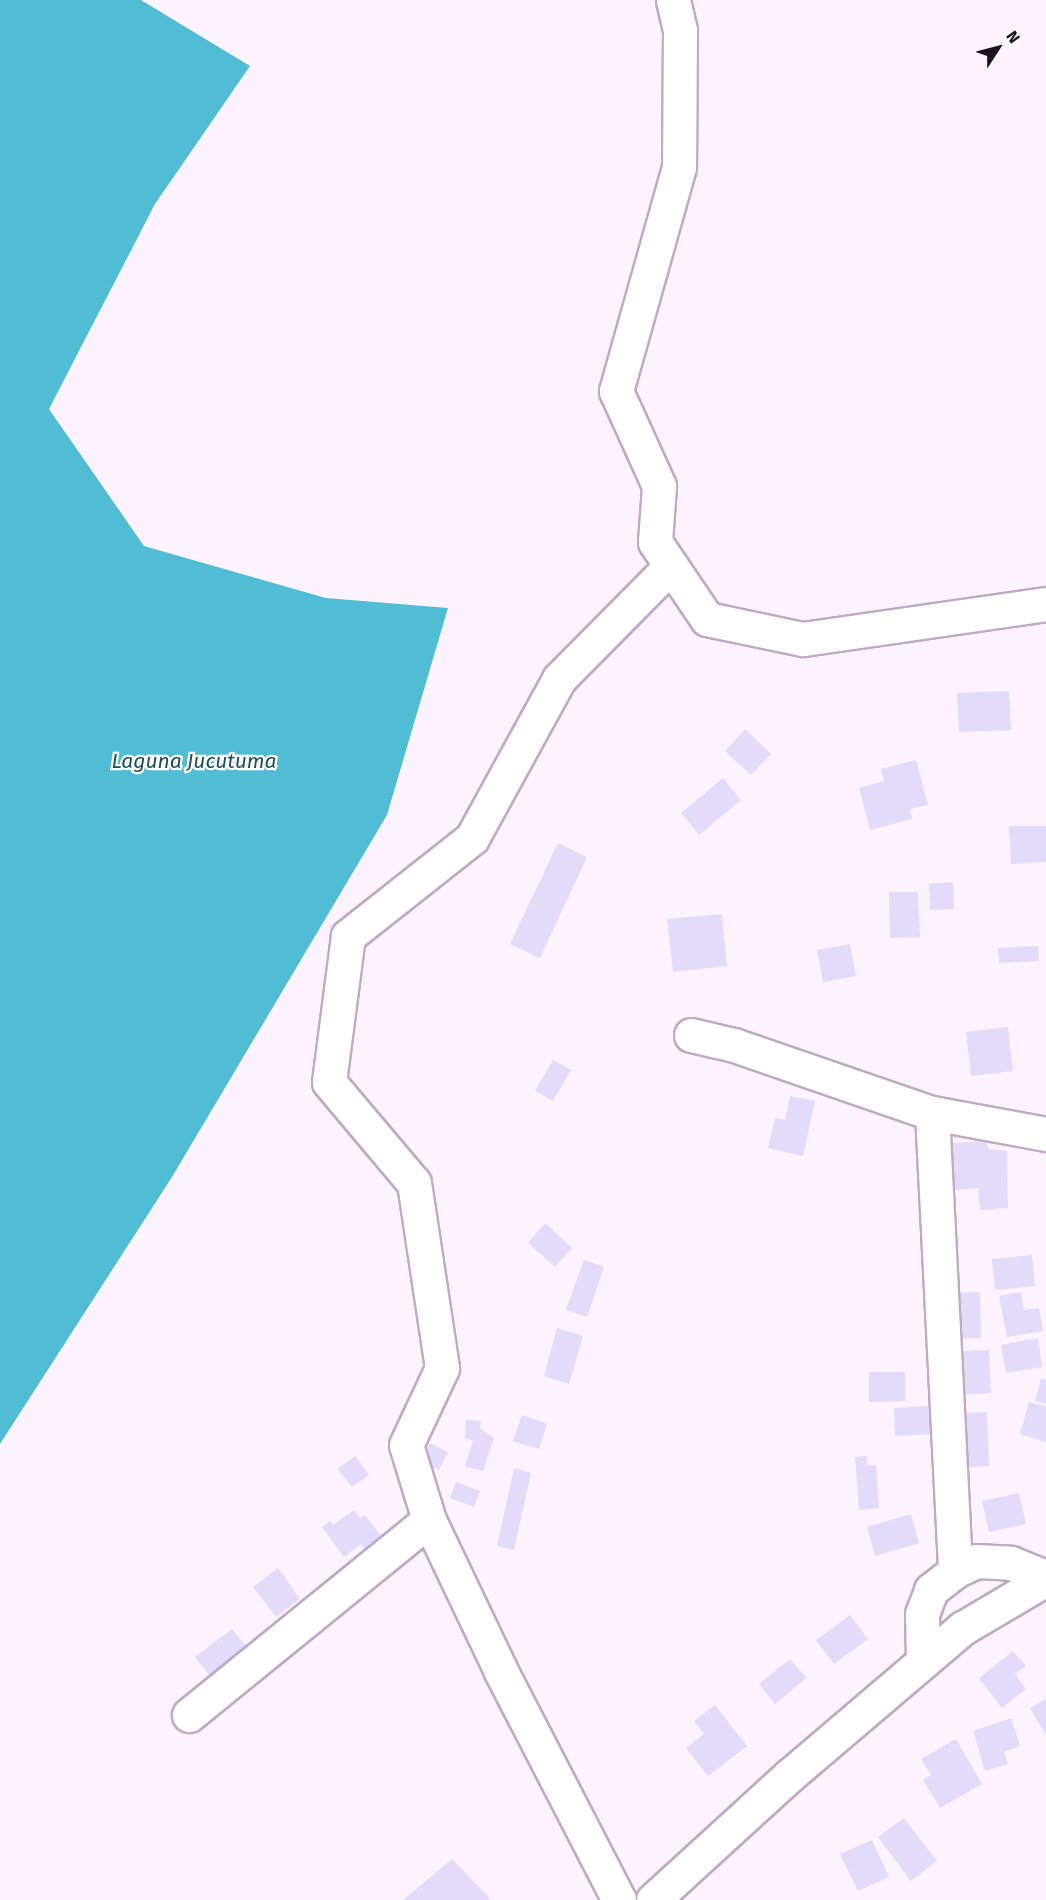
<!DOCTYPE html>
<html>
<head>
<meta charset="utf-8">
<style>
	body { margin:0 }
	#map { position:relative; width:1046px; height:1900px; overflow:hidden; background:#fcf3fe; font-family:"Fira Sans",sans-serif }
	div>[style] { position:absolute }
	.water>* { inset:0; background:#50bdd5 }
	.building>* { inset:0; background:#e2dbf9 }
	.roads { filter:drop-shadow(2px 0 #c0abc5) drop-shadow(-2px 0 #c0abc5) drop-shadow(0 2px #c0abc5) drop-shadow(0 -2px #c0abc5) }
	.minor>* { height:33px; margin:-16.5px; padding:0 16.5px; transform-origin:16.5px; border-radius:16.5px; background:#fff }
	span { translate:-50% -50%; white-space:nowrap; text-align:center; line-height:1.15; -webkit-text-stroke:4.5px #fff; paint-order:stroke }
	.water-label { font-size:21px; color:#204f5a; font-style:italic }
	.north { position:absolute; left:968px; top:18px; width:60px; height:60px; -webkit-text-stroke:4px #fff; paint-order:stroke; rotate:54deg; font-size:16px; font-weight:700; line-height:24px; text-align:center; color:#1c141d }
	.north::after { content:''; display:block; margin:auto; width:21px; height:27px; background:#1c141d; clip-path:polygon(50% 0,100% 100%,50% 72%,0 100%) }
</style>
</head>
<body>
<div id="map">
	<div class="water">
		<i style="clip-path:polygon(0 0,141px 0,250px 66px,155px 204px,49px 409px,144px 546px,326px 598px,448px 608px,387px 815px,172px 1177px,0 1444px)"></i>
	</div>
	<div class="building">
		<i style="clip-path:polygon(1009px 691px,1011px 730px,959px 732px,957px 693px)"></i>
		<i style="clip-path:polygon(745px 729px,771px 754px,751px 775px,725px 751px)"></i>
		<i style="clip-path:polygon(916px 760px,928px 805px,910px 809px,912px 819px,870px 830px,859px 788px,884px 781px,881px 769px)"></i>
		<i style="clip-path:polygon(723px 778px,741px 800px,699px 835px,681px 813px)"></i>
		<i style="clip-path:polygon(1009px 826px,1046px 826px,1046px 862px,1011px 864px)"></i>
		<i style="clip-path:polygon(558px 843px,587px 857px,540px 958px,510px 944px)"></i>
		<i style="clip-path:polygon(953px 882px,954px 909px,930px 910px,929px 884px)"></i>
		<i style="clip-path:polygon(889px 892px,918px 892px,920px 937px,890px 938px)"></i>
		<i style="clip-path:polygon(722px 914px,727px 966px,673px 972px,667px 919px)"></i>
		<i style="clip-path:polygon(850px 944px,856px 976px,823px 982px,817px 950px)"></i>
		<i style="clip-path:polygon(1038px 946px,1039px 961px,999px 963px,998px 948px)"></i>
		<i style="clip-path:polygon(1008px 1027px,1013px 1071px,971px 1076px,966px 1032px)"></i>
		<i style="clip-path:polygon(553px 1060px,571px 1070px,553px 1101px,535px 1091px)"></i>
		<i style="clip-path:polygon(790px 1096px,815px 1101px,803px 1156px,768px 1148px,775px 1118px,785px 1120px)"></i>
		<i style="clip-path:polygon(985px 1141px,989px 1149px,1007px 1151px,1008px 1208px,980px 1210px,978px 1188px,954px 1190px,950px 1143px)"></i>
		<i style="clip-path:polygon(545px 1223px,572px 1248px,555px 1267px,528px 1243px)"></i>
		<i style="clip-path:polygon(1032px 1255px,1035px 1286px,995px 1290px,992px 1259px)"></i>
		<i style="clip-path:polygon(584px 1260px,604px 1267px,587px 1317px,566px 1310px)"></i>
		<i style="clip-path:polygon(980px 1292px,981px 1338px,948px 1339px,947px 1293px)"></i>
		<i style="clip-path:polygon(1021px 1292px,1024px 1310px,1039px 1308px,1043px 1331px,1007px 1337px,999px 1296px)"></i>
		<i style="clip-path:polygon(557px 1328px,583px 1336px,569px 1384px,544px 1376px)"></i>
		<i style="clip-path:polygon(1038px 1338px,1042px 1367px,1006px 1373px,1001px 1345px)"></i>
		<i style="clip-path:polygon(989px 1350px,991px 1393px,951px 1395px,949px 1352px)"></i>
		<i style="clip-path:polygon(869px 1372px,905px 1372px,905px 1401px,869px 1402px)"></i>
		<i style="clip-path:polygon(1041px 1379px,1046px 1380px,1046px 1404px,1035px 1401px)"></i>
		<i style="clip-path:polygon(1029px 1402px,1046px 1407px,1046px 1442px,1020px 1434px)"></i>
		<i style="clip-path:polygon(931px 1406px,932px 1434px,895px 1436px,894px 1408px)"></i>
		<i style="clip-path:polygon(987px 1412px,989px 1466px,956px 1468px,953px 1414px)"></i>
		<i style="clip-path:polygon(522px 1415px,547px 1424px,539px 1449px,513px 1441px)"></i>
		<i style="clip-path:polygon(466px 1420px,481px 1421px,480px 1428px,494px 1438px,483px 1471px,465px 1466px,473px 1441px,465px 1438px)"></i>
		<i style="clip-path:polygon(430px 1443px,448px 1452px,439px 1470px,421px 1461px)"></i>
		<i style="clip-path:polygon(355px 1456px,369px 1475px,352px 1487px,338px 1469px)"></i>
		<i style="clip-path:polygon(867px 1456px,867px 1465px,876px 1465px,879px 1508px,859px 1510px,855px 1457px)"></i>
		<i style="clip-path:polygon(514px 1468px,531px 1473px,514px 1550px,497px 1546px)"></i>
		<i style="clip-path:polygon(456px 1482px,480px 1491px,474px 1507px,450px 1498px)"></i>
		<i style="clip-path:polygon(1019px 1493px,1026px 1524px,989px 1532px,982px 1501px)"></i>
		<i style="clip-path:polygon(354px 1510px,360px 1518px,365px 1515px,382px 1537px,365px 1550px,361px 1544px,344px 1557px,322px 1527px,330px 1521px,333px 1525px)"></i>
		<i style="clip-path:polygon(911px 1514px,919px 1543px,875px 1556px,867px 1527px)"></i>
		<i style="clip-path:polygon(278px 1568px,300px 1599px,276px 1617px,253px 1587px)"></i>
		<i style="clip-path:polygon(850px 1615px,868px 1639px,834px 1664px,816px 1640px)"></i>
		<i style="clip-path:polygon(232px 1629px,250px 1651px,213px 1680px,195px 1657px)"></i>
		<i style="clip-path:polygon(1013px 1651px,1026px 1666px,1015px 1674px,1026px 1689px,1002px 1708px,979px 1678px)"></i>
		<i style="clip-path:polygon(790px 1659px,806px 1678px,775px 1704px,759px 1684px)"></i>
		<i style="clip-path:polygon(1046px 1699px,1046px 1735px,1030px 1708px)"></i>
		<i style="clip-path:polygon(715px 1705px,747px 1746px,708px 1776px,686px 1748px,704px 1734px,694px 1721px)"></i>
		<i style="clip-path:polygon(1011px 1718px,1020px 1746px,1004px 1752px,1008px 1764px,985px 1771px,973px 1731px)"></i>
		<i style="clip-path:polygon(956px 1739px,982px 1784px,940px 1808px,923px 1780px,931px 1775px,921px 1759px)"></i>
		<i style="clip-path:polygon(904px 1818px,937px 1861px,911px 1881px,878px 1837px)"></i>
		<i style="clip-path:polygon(872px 1840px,889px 1877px,858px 1891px,840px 1854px)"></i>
		<i style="clip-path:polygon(452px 1859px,491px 1900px,403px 1900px)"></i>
	</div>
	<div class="roads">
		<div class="minor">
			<i style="left:673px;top:0;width:31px;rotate:77deg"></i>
			<i style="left:680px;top:30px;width:137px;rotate:90.4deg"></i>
			<i style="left:679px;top:167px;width:233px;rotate:105.7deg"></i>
			<i style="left:616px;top:391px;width:104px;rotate:65.6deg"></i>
			<i style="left:659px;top:486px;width:56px;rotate:94.1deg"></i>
			<i style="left:655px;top:542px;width:93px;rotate:56deg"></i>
			<i style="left:707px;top:619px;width:98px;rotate:11.8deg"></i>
			<i style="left:803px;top:639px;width:246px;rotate:-8.2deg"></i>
			<i style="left:691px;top:1035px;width:44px;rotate:13.1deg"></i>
			<i style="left:734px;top:1045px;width:209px;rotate:19deg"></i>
			<i style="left:932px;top:1113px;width:116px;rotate:10.4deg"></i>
			<i style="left:932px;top:1113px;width:459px;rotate:87.1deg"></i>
			<i style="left:923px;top:1661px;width:47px;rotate:-91.2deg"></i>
			<i style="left:922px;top:1614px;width:26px;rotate:-69deg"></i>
			<i style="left:931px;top:1590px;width:31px;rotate:-38deg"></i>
			<i style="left:955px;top:1571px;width:23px;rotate:-25deg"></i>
			<i style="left:976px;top:1561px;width:35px;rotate:3deg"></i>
			<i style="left:1011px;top:1563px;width:38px;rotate:22deg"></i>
			<i style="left:189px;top:1715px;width:309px;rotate:-39.1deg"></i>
			<i style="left:619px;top:1900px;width:258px;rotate:-117.3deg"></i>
			<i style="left:501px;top:1671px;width:167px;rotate:-115.5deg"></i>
			<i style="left:429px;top:1520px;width:78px;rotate:-107deg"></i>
			<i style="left:406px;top:1445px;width:85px;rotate:-64.9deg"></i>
			<i style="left:442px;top:1368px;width:187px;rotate:-98.6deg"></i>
			<i style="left:414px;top:1183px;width:132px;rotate:-130.1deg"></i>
			<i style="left:329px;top:1082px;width:147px;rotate:-82.6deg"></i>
			<i style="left:348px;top:936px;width:158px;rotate:-38.3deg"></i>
			<i style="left:472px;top:838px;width:181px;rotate:-61.3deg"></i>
			<i style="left:559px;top:679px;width:159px;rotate:-45.3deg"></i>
			<i style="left:653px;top:1900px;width:185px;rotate:-42.4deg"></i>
			<i style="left:790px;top:1775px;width:227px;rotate:-40.4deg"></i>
			<i style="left:963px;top:1628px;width:96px;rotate:-30.6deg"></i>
		</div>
	</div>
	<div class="water-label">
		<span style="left:194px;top:761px">Laguna Jucutuma</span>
	</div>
	<div class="north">N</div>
</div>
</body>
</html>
